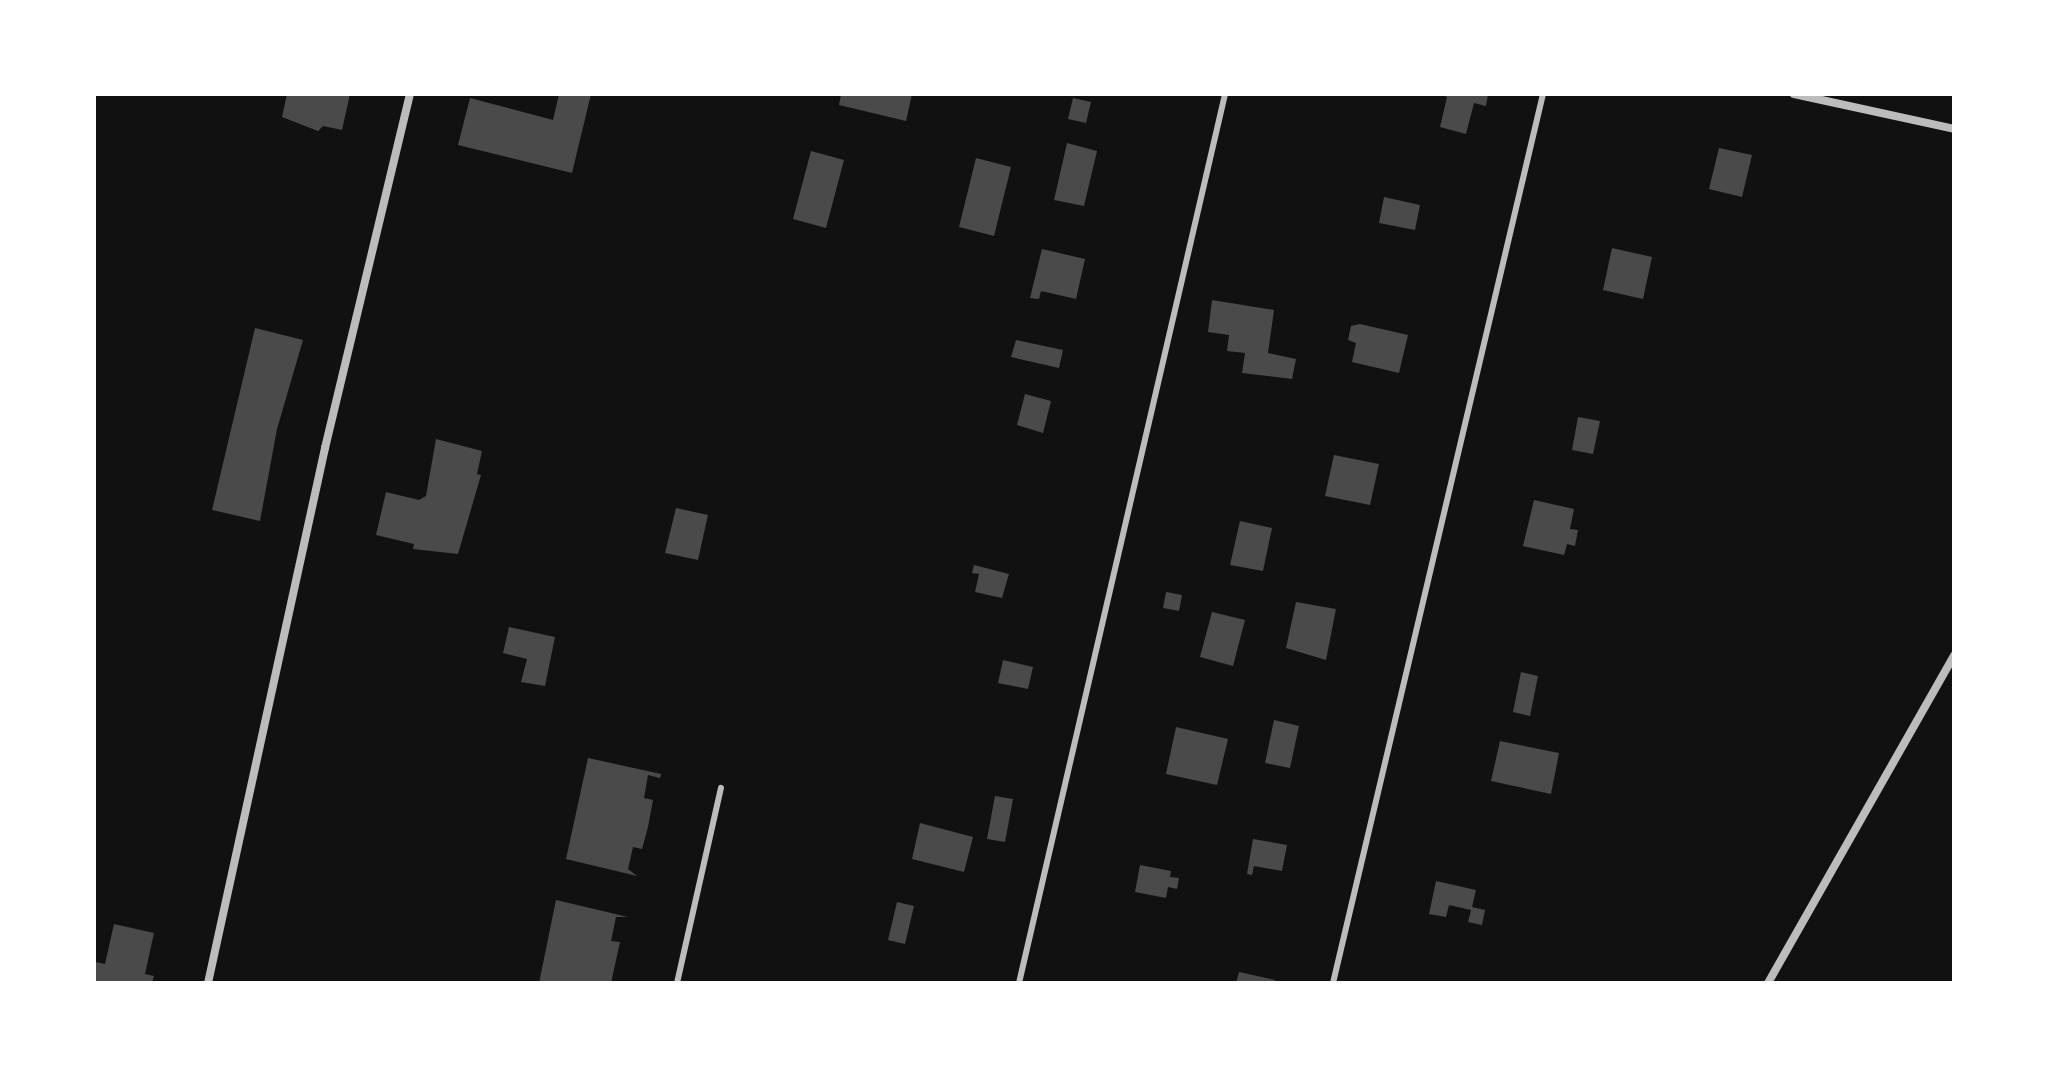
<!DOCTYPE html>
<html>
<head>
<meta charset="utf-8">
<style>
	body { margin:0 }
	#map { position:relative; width:2048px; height:1077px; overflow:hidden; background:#111; font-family:Signika,sans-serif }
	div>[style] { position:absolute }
	.building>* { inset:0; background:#4a4a4a }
	.service>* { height:6px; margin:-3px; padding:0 3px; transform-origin:3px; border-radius:3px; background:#bcbcbc }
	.minor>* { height:8px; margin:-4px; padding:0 4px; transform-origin:4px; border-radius:4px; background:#bcbcbc }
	span { translate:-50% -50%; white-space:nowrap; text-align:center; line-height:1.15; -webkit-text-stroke:8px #fff; paint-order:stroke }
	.frame { position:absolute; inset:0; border:96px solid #fff; pointer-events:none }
</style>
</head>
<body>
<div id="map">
	<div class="building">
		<i style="clip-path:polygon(287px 94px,350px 94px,342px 130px,323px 126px,318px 131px,282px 117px)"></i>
		<i style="clip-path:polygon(559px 94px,591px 94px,572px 173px,458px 145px,470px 98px,553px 120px)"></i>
		<i style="clip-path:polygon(841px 94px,912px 94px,906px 121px,839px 105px)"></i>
		<i style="clip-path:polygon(1440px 94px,1488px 94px,1486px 106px,1474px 103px,1466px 134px,1440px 127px,1447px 97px)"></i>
		<i style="clip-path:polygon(1073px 98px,1091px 102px,1086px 123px,1068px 119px)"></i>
		<i style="clip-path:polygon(1067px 143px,1097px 151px,1084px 206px,1054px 200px)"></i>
		<i style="clip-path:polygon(1719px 148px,1752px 155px,1742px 197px,1709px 189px)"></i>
		<i style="clip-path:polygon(811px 151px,844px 160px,826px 228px,793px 219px)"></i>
		<i style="clip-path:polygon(976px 158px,1011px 167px,994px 236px,959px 227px)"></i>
		<i style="clip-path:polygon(1384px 197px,1420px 205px,1415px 230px,1379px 223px)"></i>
		<i style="clip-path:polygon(1612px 248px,1652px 257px,1643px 299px,1603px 290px)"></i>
		<i style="clip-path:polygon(1042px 249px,1085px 259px,1076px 299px,1041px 291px,1039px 299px,1030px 298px)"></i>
		<i style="clip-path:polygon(1212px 300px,1274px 310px,1268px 353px,1296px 359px,1292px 379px,1242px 373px,1245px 353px,1227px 351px,1229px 335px,1208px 332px)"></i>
		<i style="clip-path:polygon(1360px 324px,1408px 335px,1399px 373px,1352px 362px,1356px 343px,1348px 340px,1351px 326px)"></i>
		<i style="clip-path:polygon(255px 328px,303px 340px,277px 429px,260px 521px,212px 510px)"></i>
		<i style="clip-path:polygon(1016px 340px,1063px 350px,1059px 368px,1011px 357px)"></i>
		<i style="clip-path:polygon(1025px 394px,1051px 401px,1043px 433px,1017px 425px)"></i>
		<i style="clip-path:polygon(1578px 417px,1600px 421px,1593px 454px,1572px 450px)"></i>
		<i style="clip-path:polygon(436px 439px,482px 451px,477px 474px,481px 475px,458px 554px,413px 549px,414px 544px,376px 535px,386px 492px,419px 500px,426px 496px)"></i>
		<i style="clip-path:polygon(1334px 455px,1379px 464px,1370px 505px,1325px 496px)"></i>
		<i style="clip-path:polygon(1534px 500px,1574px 509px,1570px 529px,1578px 530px,1575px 546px,1567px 544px,1564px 555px,1523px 546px)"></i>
		<i style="clip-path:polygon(676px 508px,708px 515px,698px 560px,665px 553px)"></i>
		<i style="clip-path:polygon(1240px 521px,1272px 528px,1263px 571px,1230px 565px)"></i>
		<i style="clip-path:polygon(974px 565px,1009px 574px,1002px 598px,975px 592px,979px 574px,972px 573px)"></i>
		<i style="clip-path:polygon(1166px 592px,1182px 595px,1179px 611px,1163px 608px)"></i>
		<i style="clip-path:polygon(1296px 602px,1336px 609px,1326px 660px,1286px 648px)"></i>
		<i style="clip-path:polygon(1212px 612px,1245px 620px,1233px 666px,1200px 657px)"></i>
		<i style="clip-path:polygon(509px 627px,555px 637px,545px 686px,521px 682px,527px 659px,503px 653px)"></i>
		<i style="clip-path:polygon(1003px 660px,1033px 667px,1028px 689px,998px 683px)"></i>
		<i style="clip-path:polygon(1521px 672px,1538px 676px,1530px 716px,1513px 712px)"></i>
		<i style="clip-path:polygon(1274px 720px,1299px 726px,1290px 768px,1265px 763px)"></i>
		<i style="clip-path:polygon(1176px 727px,1228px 739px,1217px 785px,1166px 774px)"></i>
		<i style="clip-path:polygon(1500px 741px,1559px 753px,1551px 794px,1491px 781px)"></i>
		<i style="clip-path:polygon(588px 758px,661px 774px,660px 778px,648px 775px,644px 798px,653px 800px,648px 827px,642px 849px,633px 847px,628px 869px,637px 876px,566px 859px)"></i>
		<i style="clip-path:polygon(995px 796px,1013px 799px,1005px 842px,987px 839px)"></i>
		<i style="clip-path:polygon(920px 823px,973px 837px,964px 872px,912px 859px)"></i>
		<i style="clip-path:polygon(1253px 839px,1287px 845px,1282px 871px,1254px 866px,1252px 875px,1247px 874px)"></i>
		<i style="clip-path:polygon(1140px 865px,1171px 871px,1170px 877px,1179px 878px,1177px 889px,1168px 887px,1166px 898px,1135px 892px)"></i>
		<i style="clip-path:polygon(1436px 881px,1476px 890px,1472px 907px,1485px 910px,1482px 925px,1468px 922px,1471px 910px,1449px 905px,1446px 917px,1429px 914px)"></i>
		<i style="clip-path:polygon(556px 900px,628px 917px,616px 917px,611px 941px,620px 942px,611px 983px,539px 983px)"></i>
		<i style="clip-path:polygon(897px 902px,914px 906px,905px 944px,888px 940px)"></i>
		<i style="clip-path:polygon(114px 924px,154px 933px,145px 974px,154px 976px,152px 983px,94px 983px,96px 962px,105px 964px)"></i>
		<i style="clip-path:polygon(1239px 972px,1275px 980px,1275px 983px,1236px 983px)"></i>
	</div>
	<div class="service">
		<i style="left:677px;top:983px;width:200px;rotate:-77.3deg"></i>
		<i style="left:1019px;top:983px;width:913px;rotate:-76.95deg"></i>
		<i style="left:1333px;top:983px;width:913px;rotate:-76.71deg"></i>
	</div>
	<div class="minor">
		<i style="left:1794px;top:94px;width:164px;rotate:12.3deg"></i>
		<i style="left:208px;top:983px;width:548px;rotate:-77.66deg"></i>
		<i style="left:325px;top:448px;width:364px;rotate:-76.5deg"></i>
		<i style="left:1768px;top:983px;width:377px;rotate:-60.4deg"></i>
	</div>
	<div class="frame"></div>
</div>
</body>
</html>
